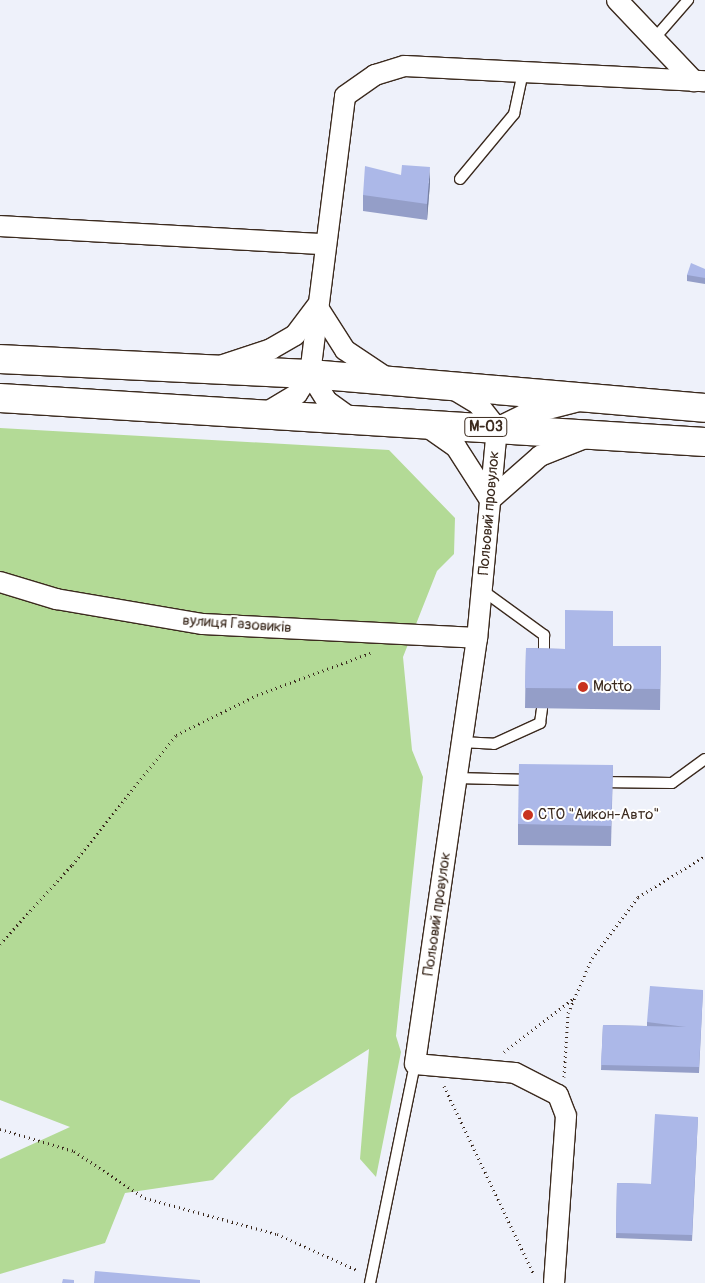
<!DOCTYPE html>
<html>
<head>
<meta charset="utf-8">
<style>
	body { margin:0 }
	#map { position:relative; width:705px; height:1283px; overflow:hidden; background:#eef1fa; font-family:Pangolin,sans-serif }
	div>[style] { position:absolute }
	.green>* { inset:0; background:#b3da96 }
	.path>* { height:3px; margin-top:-1.5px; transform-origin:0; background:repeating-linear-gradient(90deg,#3b2a1e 0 1px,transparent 0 5px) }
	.roads { filter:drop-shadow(1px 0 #3b2a1e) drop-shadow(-1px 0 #3b2a1e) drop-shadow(0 1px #3b2a1e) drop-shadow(0 -1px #3b2a1e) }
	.service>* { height:10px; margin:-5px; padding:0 5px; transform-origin:5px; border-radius:5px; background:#fff }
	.minor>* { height:20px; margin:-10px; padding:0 10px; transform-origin:10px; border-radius:10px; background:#fff }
	.trunk>* { height:28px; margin:-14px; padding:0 14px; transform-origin:14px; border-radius:14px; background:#fff }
	.wall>* { inset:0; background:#949ec8 }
	.shaded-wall>* { inset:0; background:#7881a2 }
	.building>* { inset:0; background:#acb8e8 }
	.dots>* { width:14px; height:14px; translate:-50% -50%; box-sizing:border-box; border:2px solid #fff; border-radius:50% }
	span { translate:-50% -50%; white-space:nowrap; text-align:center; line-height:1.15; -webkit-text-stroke:4px #fff; paint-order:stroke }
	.shield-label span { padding:1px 4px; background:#fff; border:1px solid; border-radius:4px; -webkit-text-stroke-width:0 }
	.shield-label { font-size:14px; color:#3b2a1e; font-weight:700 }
	.street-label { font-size:15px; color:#3b2a1e }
	.poi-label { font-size:15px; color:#3b2a1e }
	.left { translate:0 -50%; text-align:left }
</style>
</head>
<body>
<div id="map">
	<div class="green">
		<i style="clip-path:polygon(0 428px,389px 450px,455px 518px,454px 554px,437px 571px,403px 657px,412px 750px,423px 777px,396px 1036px,401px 1052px,376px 1177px,360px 1159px,369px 1049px,291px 1098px,213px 1180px,125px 1193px,105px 1243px,0 1274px,0 1159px,70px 1127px,0 1100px)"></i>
	</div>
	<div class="path">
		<i style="left:0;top:944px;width:107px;rotate:-47.7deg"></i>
		<i style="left:72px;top:865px;width:166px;rotate:-51.3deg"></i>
		<i style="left:176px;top:735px;width:90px;rotate:-26.3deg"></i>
		<i style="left:257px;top:695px;width:121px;rotate:-20.4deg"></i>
		<i style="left:504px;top:1052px;width:88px;rotate:-37.6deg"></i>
		<i style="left:564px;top:1077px;width:64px;rotate:-86.4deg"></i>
		<i style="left:568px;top:1013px;width:60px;rotate:-66.4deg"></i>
		<i style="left:592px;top:958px;width:76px;rotate:-53deg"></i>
		<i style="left:638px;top:897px;width:79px;rotate:-31.5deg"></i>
		<i style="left:444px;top:1086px;width:209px;rotate:64.5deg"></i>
		<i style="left:0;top:1129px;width:77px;rotate:16.6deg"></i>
		<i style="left:74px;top:1151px;width:85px;rotate:33.5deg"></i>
		<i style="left:145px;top:1198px;width:137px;rotate:15.3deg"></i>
		<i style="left:277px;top:1234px;width:88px;rotate:24.2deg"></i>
	</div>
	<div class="roads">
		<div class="service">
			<i style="left:654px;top:39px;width:52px;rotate:-48.9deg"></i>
			<i style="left:460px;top:179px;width:85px;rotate:-50.3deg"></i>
			<i style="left:514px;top:114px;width:43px;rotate:-77.9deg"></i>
			<i style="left:482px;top:590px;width:77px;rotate:36deg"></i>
			<i style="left:544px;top:635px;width:25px;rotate:90deg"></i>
			<i style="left:461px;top:742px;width:33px;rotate:3deg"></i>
			<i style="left:494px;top:744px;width:51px;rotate:-24.5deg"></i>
			<i style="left:540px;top:723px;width:15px;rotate:-82deg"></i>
			<i style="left:456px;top:778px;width:76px;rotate:1.5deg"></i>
			<i style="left:599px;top:782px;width:73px;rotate:0.8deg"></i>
			<i style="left:672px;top:783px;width:41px;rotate:-36deg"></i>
			<i style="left:370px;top:1283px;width:224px;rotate:-78.4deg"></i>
		</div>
		<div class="minor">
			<i style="left:617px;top:0;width:112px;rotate:46.5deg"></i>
			<i style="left:0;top:226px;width:324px;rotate:3.2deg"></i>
			<i style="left:317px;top:306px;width:52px;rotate:57.5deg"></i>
			<i style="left:345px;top:350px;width:54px;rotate:33.7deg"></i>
			<i style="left:223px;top:365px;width:51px;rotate:-18.4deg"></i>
			<i style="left:271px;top:349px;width:28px;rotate:-30deg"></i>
			<i style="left:295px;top:335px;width:35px;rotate:-53deg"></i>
			<i style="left:310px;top:374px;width:32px;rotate:58deg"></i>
			<i style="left:327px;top:401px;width:27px;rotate:36deg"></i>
			<i style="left:453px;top:389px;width:29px;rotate:31deg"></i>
			<i style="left:478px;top:404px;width:31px;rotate:52deg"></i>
			<i style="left:267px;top:412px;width:35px;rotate:-31deg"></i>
			<i style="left:297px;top:394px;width:24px;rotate:-57deg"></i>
			<i style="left:310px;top:374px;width:280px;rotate:-82.8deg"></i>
			<i style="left:345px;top:96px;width:37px;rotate:-35deg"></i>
			<i style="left:375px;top:75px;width:31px;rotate:-17deg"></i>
			<i style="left:405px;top:66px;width:300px;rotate:2.9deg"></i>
			<i style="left:426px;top:426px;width:37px;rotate:35deg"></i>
			<i style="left:456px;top:447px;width:63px;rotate:57.3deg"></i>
			<i style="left:490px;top:500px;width:67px;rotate:-41.3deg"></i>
			<i style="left:540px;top:456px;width:48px;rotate:-21.8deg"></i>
			<i style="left:497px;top:428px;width:211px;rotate:95.4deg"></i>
			<i style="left:477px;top:638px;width:430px;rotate:98.3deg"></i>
			<i style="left:415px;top:1064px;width:100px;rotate:5.1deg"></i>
			<i style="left:515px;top:1073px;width:48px;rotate:27.1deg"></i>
			<i style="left:558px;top:1095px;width:22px;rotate:69deg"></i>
			<i style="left:566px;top:1116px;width:167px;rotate:94.1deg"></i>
			<i style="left:497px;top:428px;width:30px;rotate:-26deg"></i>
			<i style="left:524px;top:415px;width:53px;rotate:-14.3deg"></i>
			<i style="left:0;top:582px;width:59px;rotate:16.9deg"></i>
			<i style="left:56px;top:599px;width:149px;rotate:9.7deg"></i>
			<i style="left:203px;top:624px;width:274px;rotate:2.9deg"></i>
		</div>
		<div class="trunk">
			<i style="left:0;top:359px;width:310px;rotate:2.8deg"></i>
			<i style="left:310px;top:374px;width:396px;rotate:4.9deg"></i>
			<i style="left:0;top:398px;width:706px;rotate:3.57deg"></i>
		</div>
	</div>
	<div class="wall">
		<i style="clip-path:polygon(430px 183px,427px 220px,363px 211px,363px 195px)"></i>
		<i style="clip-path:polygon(705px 269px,705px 284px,687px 281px,687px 275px)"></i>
		<i style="clip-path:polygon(613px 646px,661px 646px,660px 710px,525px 708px,526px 648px,565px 649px)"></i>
		<i style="clip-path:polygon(613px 765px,611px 846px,518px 845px,518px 824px)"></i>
		<i style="clip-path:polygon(703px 990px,699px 1073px,601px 1070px,603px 1025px,647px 1026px,647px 1022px)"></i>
		<i style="clip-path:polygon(698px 1117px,692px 1241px,616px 1238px,617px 1183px,651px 1184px)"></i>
	</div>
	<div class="shaded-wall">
		<i style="clip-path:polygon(430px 167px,430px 183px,427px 220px,427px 204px)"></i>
	</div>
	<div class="building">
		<i style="clip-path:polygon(402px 165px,430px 167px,427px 204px,363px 195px,365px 166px,401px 175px)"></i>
		<i style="clip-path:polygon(691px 263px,705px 269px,705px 278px,687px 275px)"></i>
		<i style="clip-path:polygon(565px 610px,613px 611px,613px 646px,661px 646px,660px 689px,525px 688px,526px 648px,565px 649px)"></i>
		<i style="clip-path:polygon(519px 764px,613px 765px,611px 826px,518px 824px)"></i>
		<i style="clip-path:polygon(650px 986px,703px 990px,699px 1067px,601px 1065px,603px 1025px,686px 1027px,647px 1022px)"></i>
		<i style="clip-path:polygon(655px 1114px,698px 1117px,692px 1235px,616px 1233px,617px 1183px,651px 1184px)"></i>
		<i style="clip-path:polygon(95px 1271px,200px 1280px,200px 1283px,94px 1283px)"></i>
		<i style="clip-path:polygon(63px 1279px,74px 1280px,74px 1283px,62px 1283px)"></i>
	</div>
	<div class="dots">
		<i style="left:583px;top:687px;background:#c8321e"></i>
		<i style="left:528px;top:815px;background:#c8321e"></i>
	</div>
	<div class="shield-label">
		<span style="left:486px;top:427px">М-03</span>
	</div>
	<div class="street-label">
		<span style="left:489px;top:513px;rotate:-85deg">Польовий провулок</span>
		<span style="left:237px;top:624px;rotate:4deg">вулиця Газовиків</span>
		<span style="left:437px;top:914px;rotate:-82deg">Польовий провулок</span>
	</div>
	<div class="poi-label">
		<span class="left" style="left:593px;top:687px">Motto</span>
		<span class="left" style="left:538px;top:815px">СТО "Аикон-Авто"</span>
	</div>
</div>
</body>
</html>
